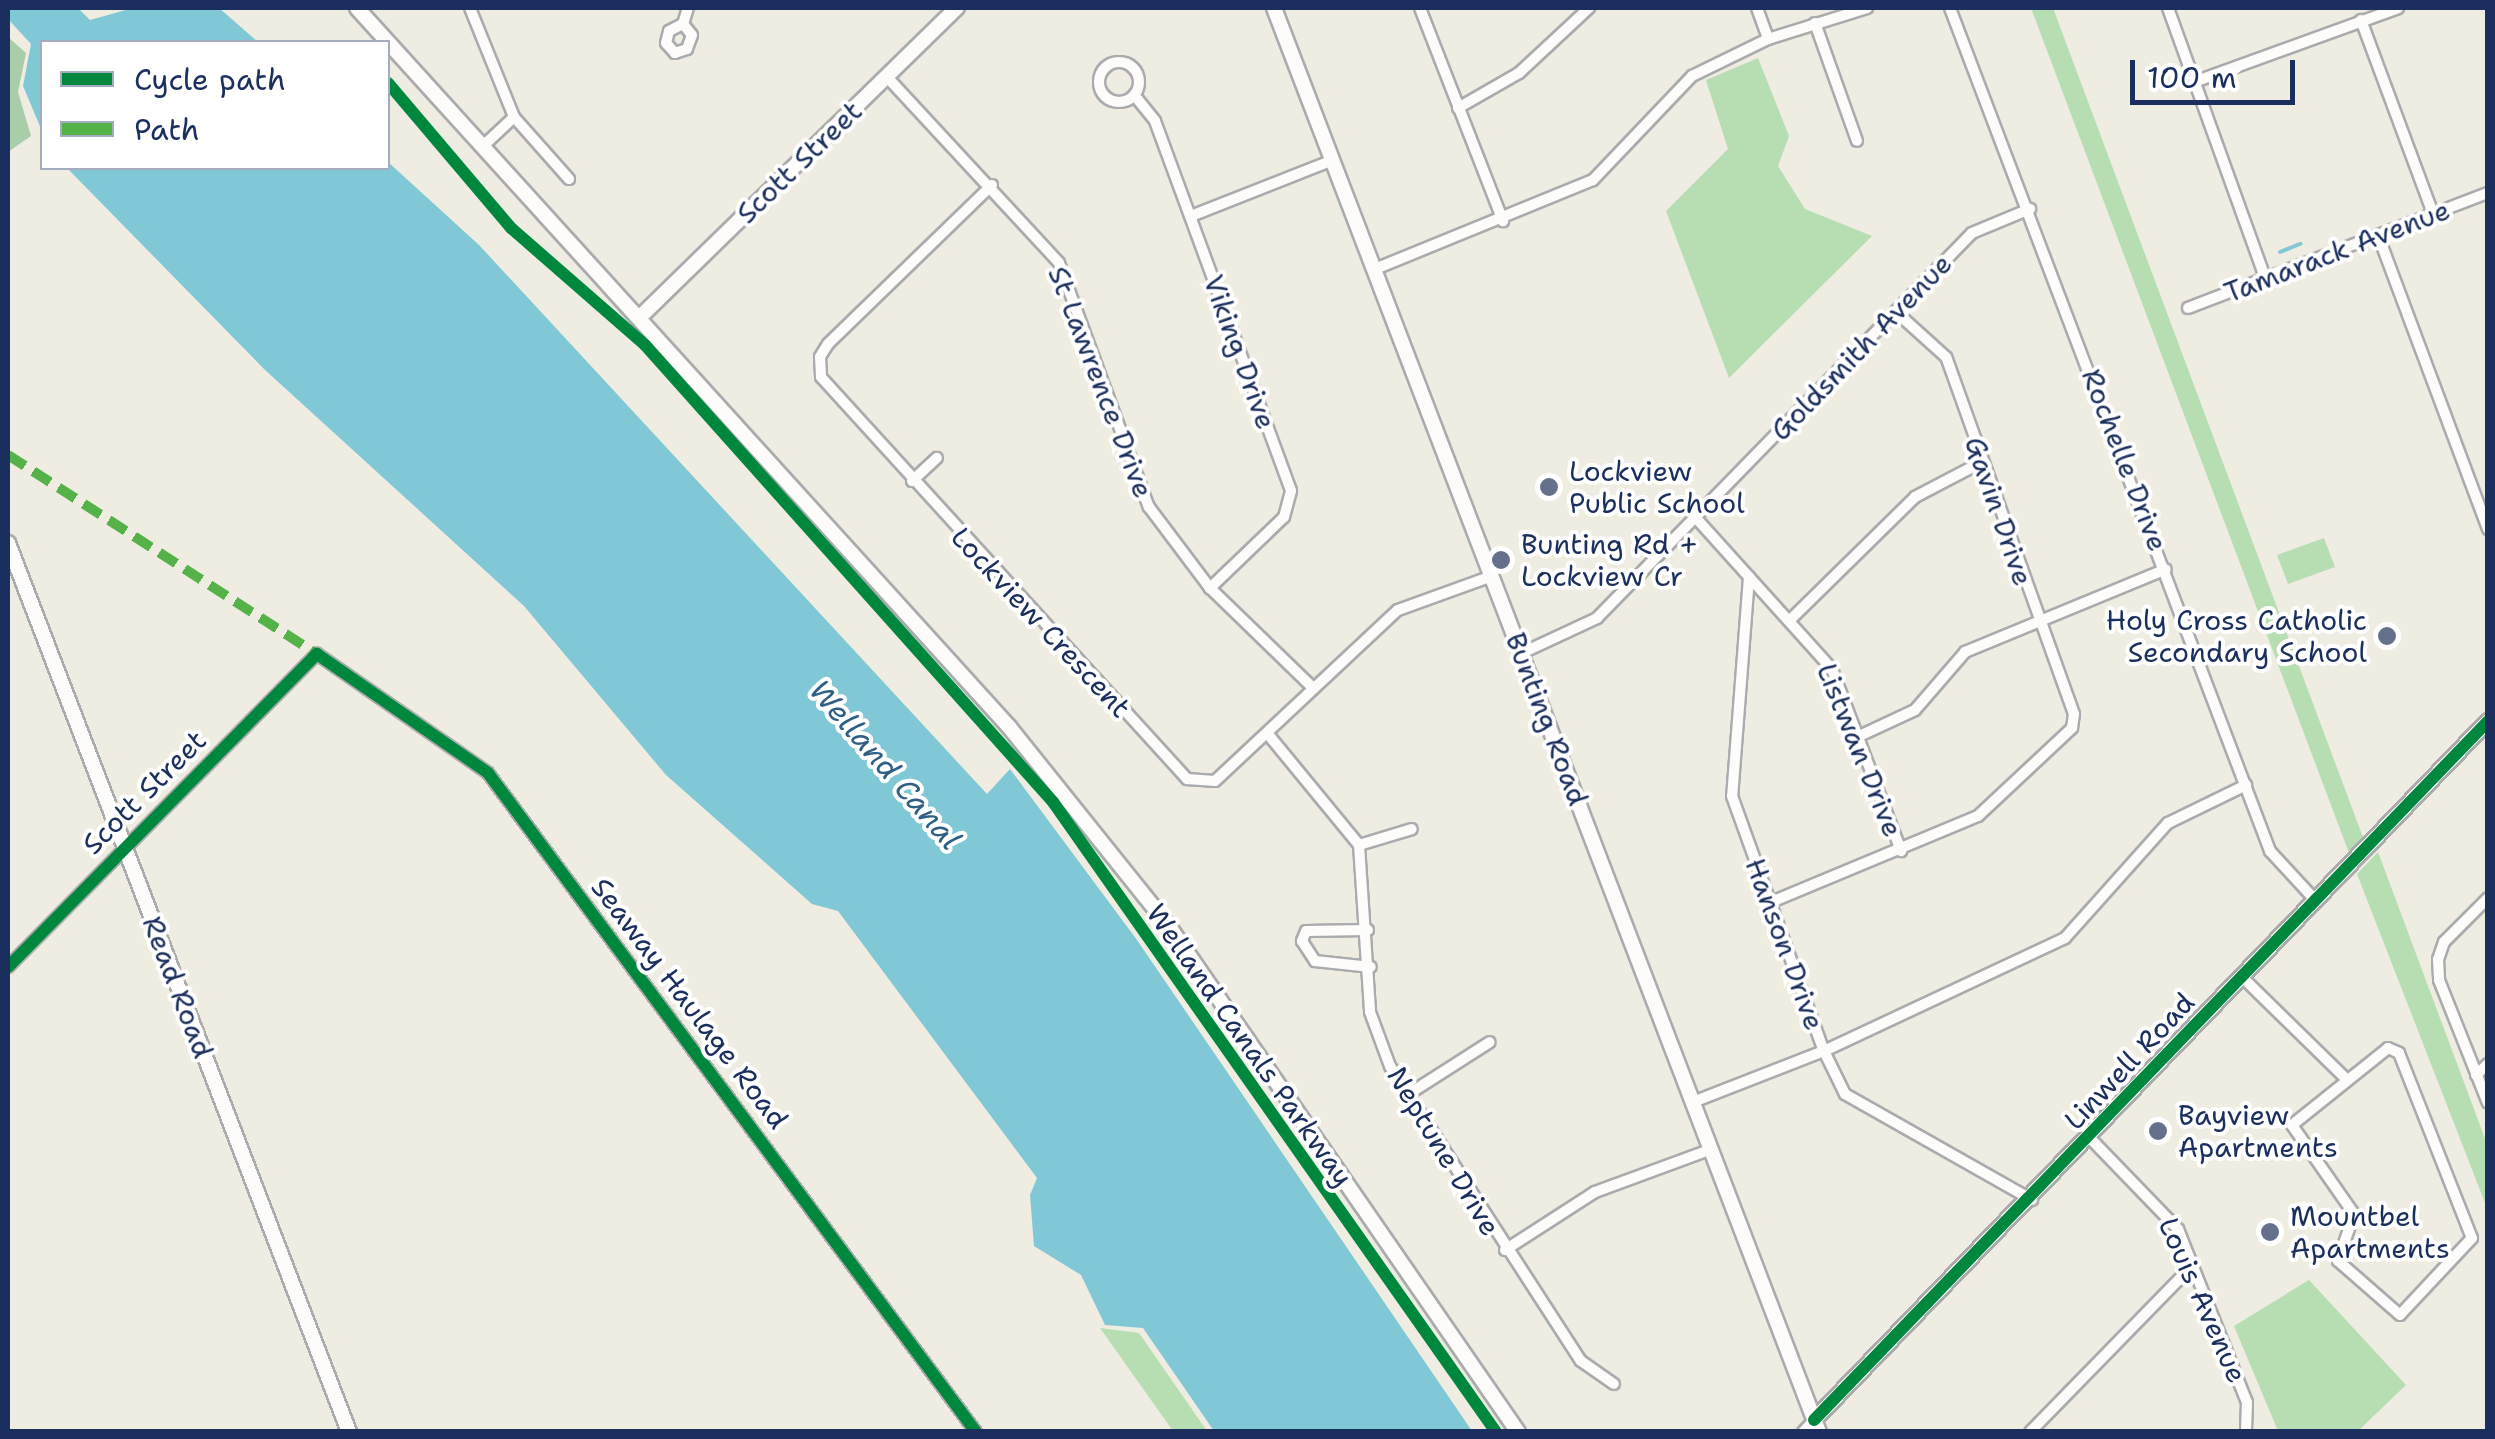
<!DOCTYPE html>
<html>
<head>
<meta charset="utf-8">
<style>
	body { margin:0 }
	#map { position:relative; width:2495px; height:1439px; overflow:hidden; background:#efece2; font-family:"Shantell Sans",sans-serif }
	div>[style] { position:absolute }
	.green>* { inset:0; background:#b7ddb3 }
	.forest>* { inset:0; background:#a9cda8 }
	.water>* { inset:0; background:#80c8d5 }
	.stream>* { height:4px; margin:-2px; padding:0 2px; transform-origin:2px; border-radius:2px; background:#80c8d5 }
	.roads { filter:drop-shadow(2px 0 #aaabac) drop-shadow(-2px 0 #aaabac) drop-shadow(0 2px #aaabac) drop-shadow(0 -2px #aaabac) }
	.street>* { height:10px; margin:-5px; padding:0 5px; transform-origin:5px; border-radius:5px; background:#fdfcfb }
	.street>.ring { margin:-5px; padding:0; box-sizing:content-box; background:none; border:10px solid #fdfcfb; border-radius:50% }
	.secondary>* { height:14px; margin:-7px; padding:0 7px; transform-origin:7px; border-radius:7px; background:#fdfcfb }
	.quiet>* { height:10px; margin-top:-5px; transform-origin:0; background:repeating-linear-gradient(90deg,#55b248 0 20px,transparent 0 30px) }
	.cycleway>* { height:12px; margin:-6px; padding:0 6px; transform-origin:6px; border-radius:6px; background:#00873e }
	.dots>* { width:28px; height:28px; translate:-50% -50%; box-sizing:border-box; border:5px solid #fff; border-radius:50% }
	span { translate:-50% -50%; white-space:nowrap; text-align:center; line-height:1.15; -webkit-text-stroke:8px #fff; paint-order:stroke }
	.street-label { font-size:28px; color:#1b2f5e }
	.poi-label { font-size:28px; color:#1b2f5e }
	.left { translate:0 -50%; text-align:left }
	.right { translate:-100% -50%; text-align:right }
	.water-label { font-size:30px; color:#2e5f86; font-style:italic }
	.frame { position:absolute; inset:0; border:10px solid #1b2f5e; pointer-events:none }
	.legend { position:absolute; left:40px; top:40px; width:350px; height:130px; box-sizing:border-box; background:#fff; border:2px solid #a4acbf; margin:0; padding:12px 18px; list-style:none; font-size:30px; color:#1b2f5e }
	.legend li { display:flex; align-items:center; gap:20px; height:50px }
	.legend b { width:50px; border:2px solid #a4acbf }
	.scale { position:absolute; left:2130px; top:60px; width:165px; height:45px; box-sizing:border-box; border:5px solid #1b2f5e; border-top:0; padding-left:12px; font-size:30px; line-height:35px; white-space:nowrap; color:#1b2f5e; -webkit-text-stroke:8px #fff; paint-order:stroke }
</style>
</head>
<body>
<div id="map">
	<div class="green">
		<i style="clip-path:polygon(2031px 8px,2053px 8px,2364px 840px,2349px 853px)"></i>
		<i style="clip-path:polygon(1758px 58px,1789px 136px,1778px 166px,1805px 209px,1872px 236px,1729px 378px,1666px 211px,1728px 149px,1706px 80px)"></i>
		<i style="clip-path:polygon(2324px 538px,2335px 567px,2288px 584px,2277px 555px)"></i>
		<i style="clip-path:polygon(2378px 852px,2487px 1144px,2487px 1208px,2357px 874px)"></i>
		<i style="clip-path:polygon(2309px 1280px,2406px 1385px,2358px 1431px,2278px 1431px,2234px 1326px)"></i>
		<i style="clip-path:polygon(1100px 1328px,1139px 1333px,1207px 1431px,1173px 1431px)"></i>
	</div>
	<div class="forest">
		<i style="clip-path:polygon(8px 37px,26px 53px,18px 92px,31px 136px,8px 152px)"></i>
	</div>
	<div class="water">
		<i style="clip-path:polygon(8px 8px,78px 8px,90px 20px,133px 8px,219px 8px,258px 42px,42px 42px,42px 131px,23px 86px,31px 44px,8px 19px)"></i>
		<i style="clip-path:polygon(388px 162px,479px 245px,987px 794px,1010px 769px,1137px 940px,1472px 1431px,1214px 1431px,1143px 1328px,1105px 1325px,1081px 1275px,1034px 1246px,1030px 1195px,1037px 1178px,838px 911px,812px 904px,666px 775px,524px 606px,264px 369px,67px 168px,388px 168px)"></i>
	</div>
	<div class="stream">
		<i style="left:2280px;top:252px;width:22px;rotate:-22deg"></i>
	</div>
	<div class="roads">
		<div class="street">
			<i style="left:470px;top:8px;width:118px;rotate:68deg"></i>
			<i style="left:514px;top:117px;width:83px;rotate:48.4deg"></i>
			<i style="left:1420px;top:8px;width:229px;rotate:68.7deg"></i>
			<i style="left:1757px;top:8px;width:33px;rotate:70deg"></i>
			<i style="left:1950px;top:8px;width:902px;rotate:69.21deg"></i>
			<i style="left:2270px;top:851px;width:68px;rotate:47.4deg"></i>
			<i style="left:2168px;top:8px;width:286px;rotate:70.2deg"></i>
			<i style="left:2361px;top:20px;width:207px;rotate:69.6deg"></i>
			<i style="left:1815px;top:23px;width:125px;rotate:70.4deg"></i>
			<i style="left:683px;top:24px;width:14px;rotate:51deg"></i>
			<i style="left:692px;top:35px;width:15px;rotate:110deg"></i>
			<i style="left:687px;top:49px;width:13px;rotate:162deg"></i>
			<i style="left:675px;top:53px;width:13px;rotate:-132deg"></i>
			<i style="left:666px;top:43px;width:12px;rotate:-76deg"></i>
			<i style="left:669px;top:31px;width:16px;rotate:-27deg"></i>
			<i style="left:683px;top:24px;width:17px;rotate:-73deg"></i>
			<i class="ring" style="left:1099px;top:62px;width:30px;height:30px"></i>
			<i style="left:887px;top:77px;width:253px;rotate:47.2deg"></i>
			<i style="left:1059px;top:263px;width:260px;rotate:69.8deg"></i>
			<i style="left:1149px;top:507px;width:101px;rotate:53deg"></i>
			<i style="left:1210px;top:588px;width:142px;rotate:44.1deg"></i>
			<i style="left:2194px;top:82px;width:217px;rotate:-19.9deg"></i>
			<i style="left:1135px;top:96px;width:32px;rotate:51deg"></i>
			<i style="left:1155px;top:121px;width:394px;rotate:69.8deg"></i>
			<i style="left:1291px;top:491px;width:27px;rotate:105deg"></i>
			<i style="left:1284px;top:517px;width:103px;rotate:136.2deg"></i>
			<i style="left:1458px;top:108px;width:70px;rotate:-29.8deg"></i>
			<i style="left:1519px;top:73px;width:96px;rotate:-42.9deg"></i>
			<i style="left:483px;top:146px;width:42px;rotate:-43.1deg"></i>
			<i style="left:992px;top:185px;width:228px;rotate:135.9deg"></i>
			<i style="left:828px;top:344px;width:15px;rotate:122deg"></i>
			<i style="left:820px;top:357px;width:20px;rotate:87deg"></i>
			<i style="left:821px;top:377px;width:544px;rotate:47.68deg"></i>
			<i style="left:1187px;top:779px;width:28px;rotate:4deg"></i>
			<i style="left:1215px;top:781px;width:250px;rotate:-43.1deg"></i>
			<i style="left:1398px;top:610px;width:100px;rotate:-19.9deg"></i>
			<i style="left:1191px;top:216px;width:153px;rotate:-21.5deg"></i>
			<i style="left:2378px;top:235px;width:314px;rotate:69.5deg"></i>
			<i style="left:1375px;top:269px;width:235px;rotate:-22.2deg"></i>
			<i style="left:1593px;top:180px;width:144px;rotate:-46.4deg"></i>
			<i style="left:1692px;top:76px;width:85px;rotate:-26deg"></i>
			<i style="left:1768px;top:39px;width:104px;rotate:-17.4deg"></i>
			<i style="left:2188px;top:308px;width:321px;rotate:-21deg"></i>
			<i style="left:912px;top:481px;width:34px;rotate:-43deg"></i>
			<i style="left:1696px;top:518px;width:203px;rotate:48deg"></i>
			<i style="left:1832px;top:669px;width:195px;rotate:69.2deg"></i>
			<i style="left:1749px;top:577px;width:220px;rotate:94.4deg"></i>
			<i style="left:1732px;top:796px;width:271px;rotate:70.2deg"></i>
			<i style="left:1824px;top:1051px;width:48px;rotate:64deg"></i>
			<i style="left:1845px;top:1094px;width:215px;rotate:29.5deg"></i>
			<i style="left:1792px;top:618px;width:173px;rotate:-44.5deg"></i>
			<i style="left:1915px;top:497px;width:76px;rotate:-27.6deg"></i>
			<i style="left:1522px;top:653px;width:83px;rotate:-25deg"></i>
			<i style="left:1597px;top:618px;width:537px;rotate:-45.75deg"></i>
			<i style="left:1972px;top:233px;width:63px;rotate:-22.5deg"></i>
			<i style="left:1267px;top:733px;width:145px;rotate:50.6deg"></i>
			<i style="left:1359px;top:845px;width:167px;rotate:86.2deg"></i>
			<i style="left:1370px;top:1012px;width:58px;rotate:69.7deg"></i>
			<i style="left:1390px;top:1066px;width:351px;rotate:57.1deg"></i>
			<i style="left:1581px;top:1361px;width:40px;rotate:34.9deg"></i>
			<i style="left:1855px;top:738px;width:66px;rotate:-25deg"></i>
			<i style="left:1915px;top:710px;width:77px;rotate:-49.2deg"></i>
			<i style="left:1965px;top:652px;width:217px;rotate:-22.4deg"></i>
			<i style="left:1359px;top:845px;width:55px;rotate:-16.8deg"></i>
			<i style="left:2488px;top:898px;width:62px;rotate:135deg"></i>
			<i style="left:2444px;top:942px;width:18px;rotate:109deg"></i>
			<i style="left:2438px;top:959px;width:21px;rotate:87deg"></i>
			<i style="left:2439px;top:980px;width:132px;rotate:68.3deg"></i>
			<i style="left:1769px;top:903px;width:226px;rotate:-22.6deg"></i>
			<i style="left:1978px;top:816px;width:129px;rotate:-43.1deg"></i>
			<i style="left:2072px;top:728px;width:14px;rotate:-82deg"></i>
			<i style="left:2074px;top:714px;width:379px;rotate:-109.7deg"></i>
			<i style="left:1946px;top:357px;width:67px;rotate:-138deg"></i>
			<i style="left:1368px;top:930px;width:62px;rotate:179.1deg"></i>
			<i style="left:1306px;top:931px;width:11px;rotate:112deg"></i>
			<i style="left:1302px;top:941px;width:24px;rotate:57deg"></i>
			<i style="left:1315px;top:961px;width:56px;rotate:6.1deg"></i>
			<i style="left:8px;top:967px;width:440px;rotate:-45.4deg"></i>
			<i style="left:317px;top:654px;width:208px;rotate:34.8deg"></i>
			<i style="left:488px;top:773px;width:820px;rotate:53.48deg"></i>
			<i style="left:2242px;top:977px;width:143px;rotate:44.4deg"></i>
			<i style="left:2388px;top:1048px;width:12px;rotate:24deg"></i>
			<i style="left:2399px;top:1053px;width:199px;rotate:68.5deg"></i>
			<i style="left:2472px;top:1238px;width:105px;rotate:133.1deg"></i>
			<i style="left:2400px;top:1315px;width:82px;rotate:-138.9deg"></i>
			<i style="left:2338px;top:1261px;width:50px;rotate:-71.2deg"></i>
			<i style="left:2354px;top:1214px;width:108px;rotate:-124.9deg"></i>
			<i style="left:2292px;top:1125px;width:123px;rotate:-38.7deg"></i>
			<i style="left:2476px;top:1075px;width:16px;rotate:-43deg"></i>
			<i style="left:1407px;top:1095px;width:98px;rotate:-32.6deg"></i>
			<i style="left:1693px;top:1102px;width:141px;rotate:-21.3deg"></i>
			<i style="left:1824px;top:1051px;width:266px;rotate:-25.1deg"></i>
			<i style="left:2065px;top:938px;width:154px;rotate:-48.2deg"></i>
			<i style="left:2168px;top:823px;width:87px;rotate:-26deg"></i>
			<i style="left:2090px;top:1138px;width:127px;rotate:46deg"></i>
			<i style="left:2178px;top:1229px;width:186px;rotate:68.3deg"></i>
			<i style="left:2247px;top:1402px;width:30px;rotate:92deg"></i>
			<i style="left:1505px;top:1250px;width:107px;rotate:-32.8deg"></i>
			<i style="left:1595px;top:1192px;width:125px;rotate:-20.2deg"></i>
			<i style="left:1803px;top:1432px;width:16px;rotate:-47deg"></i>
			<i style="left:2030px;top:1432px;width:232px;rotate:-45.7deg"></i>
		</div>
		<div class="secondary">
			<i style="left:357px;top:8px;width:972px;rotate:47.79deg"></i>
			<i style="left:1010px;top:728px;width:253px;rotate:51.3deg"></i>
			<i style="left:1168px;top:925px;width:616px;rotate:55.38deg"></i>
			<i style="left:1274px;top:8px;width:1525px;rotate:69.06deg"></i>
			<i style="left:640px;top:317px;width:443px;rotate:-44.3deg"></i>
			<i style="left:8px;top:543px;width:952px;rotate:69.01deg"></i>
			<i style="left:1814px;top:1420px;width:971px;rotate:-46.04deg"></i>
		</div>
	</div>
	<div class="quiet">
		<i style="left:8px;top:455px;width:368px;rotate:32.8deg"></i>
	</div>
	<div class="cycleway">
		<i style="left:388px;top:83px;width:190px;rotate:49.7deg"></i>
		<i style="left:511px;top:228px;width:178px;rotate:41.1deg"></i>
		<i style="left:645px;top:345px;width:613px;rotate:48.24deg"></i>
		<i style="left:1053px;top:802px;width:770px;rotate:54.89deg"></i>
		<i style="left:8px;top:967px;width:440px;rotate:-45.4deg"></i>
		<i style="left:317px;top:654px;width:208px;rotate:34.8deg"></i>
		<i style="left:488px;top:773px;width:820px;rotate:53.48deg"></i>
		<i style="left:1814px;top:1420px;width:971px;rotate:-46.04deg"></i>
	</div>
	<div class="dots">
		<i style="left:1549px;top:487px;background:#65718c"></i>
		<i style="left:1501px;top:560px;background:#65718c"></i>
		<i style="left:2387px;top:636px;background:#65718c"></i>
		<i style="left:2158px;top:1131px;background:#65718c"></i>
		<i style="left:2270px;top:1232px;background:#65718c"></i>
	</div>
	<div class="street-label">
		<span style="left:799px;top:162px;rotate:-44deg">Scott Street</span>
		<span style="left:2337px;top:251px;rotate:-21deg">Tamarack Avenue</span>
		<span style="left:1861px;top:347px;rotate:-46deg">Goldsmith Avenue</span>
		<span style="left:1240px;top:352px;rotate:70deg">Viking Drive</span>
		<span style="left:1101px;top:382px;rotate:69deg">St Lawrence Drive</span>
		<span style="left:2125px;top:460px;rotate:69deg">Rochelle Drive</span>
		<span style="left:1999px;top:511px;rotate:71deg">Gavin Drive</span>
		<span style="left:1041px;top:622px;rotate:47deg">Lockview Crescent</span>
		<span style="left:1547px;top:719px;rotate:69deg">Bunting Road</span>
		<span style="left:1860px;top:750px;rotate:68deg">Listwan Drive</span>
		<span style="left:144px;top:792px;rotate:-45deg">Scott Street</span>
		<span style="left:1785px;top:944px;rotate:70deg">Hanson Drive</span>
		<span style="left:178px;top:987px;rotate:69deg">Read Road</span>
		<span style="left:690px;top:1003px;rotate:53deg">Seaway Haulage Road</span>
		<span style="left:1250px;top:1045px;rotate:55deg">Welland Canals Parkway</span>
		<span style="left:2129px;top:1061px;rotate:-47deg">Linwell Road</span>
		<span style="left:1444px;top:1151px;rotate:59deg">Neptune Drive</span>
		<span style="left:2203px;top:1300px;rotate:66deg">Louis Avenue</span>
	</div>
	<div class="poi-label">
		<span class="left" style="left:1569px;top:487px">Lockview<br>Public School</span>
		<span class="left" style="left:1521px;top:560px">Bunting Rd +<br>Lockview Cr</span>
		<span class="right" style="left:2367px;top:636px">Holy Cross Catholic<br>Secondary School</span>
		<span class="left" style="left:2178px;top:1131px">Bayview<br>Apartments</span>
		<span class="left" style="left:2290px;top:1232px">Mountbel<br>Apartments</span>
	</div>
	<div class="water-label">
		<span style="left:885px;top:765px;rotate:49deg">Welland Canal</span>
	</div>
	<div class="frame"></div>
	<ul class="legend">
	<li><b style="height:12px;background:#00873e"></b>Cycle path</li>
	<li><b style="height:12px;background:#55b248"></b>Path</li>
	</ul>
	<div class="scale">100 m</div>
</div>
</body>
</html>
